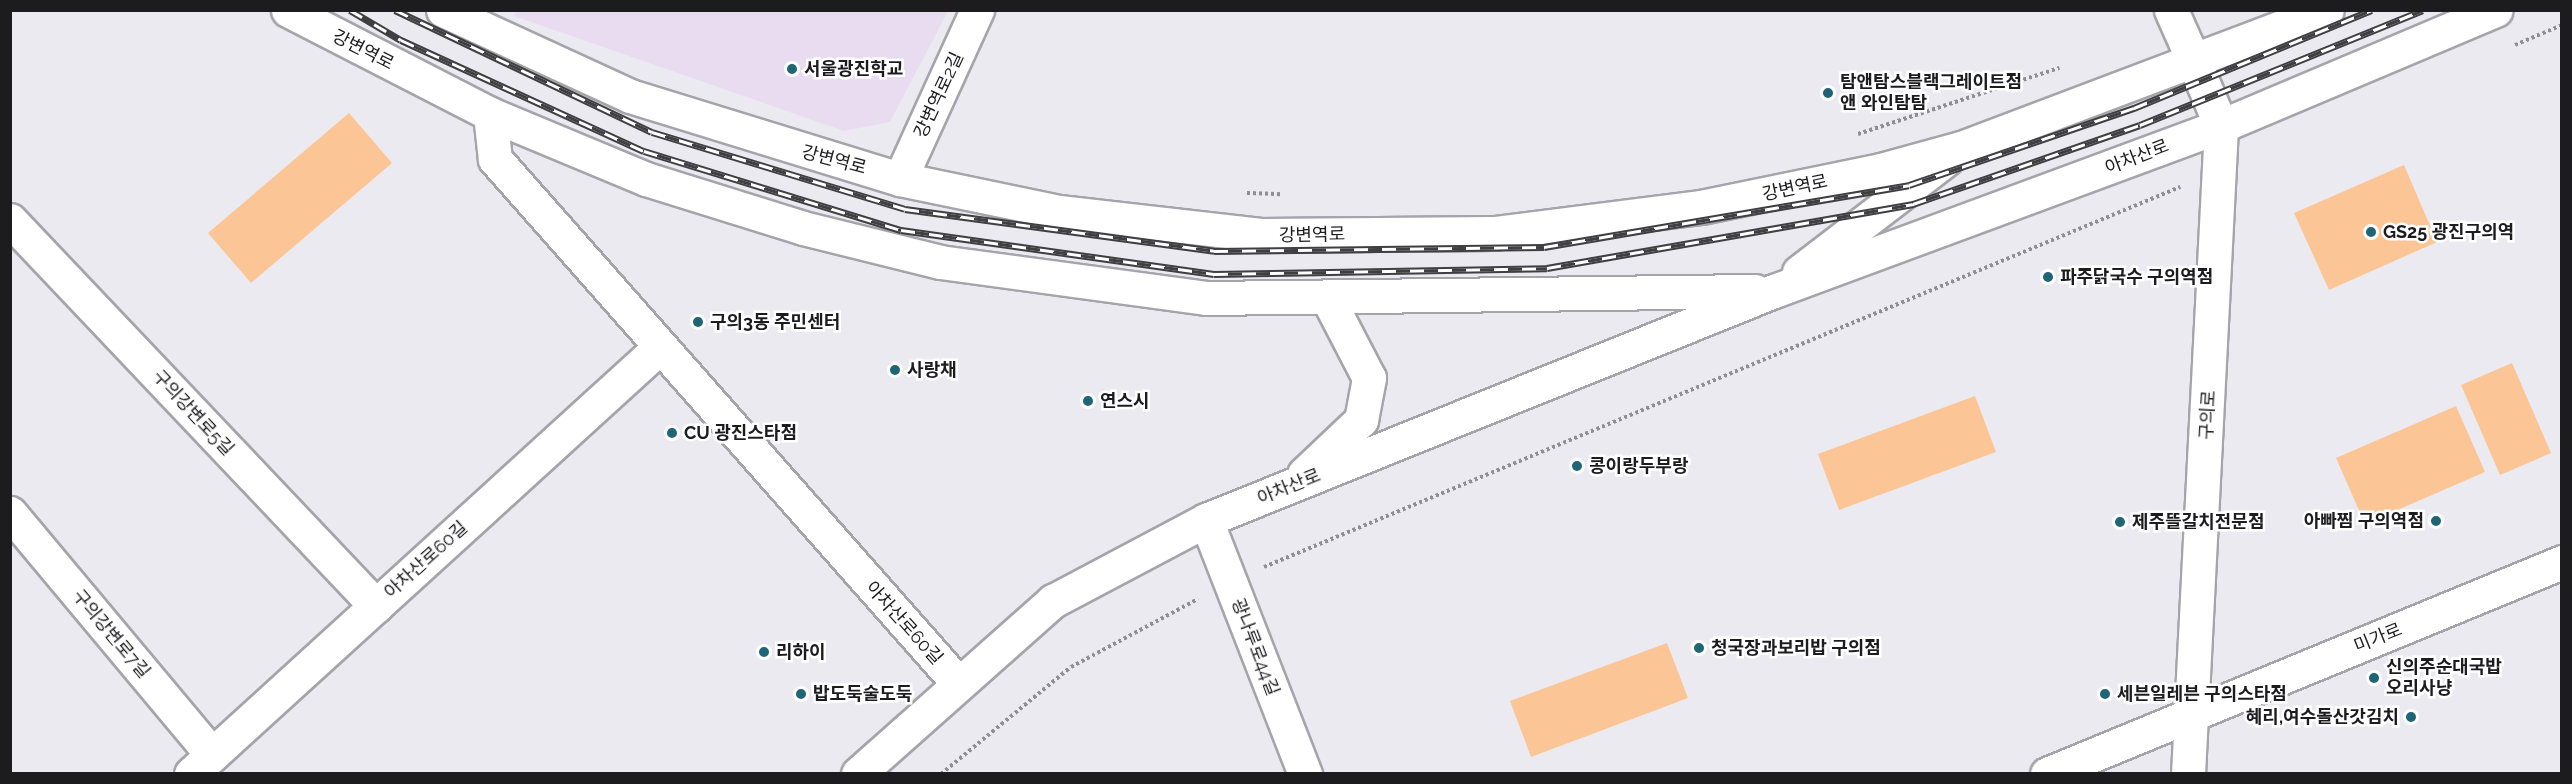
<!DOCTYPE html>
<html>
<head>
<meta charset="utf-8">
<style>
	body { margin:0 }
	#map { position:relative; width:2572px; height:784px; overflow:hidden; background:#ebeaf1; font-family:Raleway,"Noto Sans KR",sans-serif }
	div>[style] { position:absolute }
	.education>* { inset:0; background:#e9dcf0 }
	.building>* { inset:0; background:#fcc595 }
	.path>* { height:4px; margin-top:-2px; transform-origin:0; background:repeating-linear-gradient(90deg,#8f8e93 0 3px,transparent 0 6px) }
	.roads { filter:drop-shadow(2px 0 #a5a4ab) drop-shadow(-2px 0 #a5a4ab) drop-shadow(0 2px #a5a4ab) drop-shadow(0 -2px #a5a4ab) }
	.minor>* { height:33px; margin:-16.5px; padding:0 16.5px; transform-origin:16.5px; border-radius:16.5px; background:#fff }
	.tertiary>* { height:33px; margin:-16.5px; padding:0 16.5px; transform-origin:16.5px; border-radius:16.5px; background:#fff }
	.secondary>* { height:33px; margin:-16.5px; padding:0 16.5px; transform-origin:16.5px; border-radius:16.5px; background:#fff }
	.rail>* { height:7px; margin-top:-3.5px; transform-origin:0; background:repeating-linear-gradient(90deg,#fff 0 14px,#3f3e41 0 28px); box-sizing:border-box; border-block:2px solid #3f3e41 }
	.dots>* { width:16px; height:16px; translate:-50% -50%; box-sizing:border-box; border:3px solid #fff; border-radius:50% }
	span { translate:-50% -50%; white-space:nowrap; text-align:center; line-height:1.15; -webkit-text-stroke:5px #fff; paint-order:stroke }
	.street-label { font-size:18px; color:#1c1b1e }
	.poi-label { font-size:18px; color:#1c1b1e; font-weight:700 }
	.left { translate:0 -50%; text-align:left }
	.right { translate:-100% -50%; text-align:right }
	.frame { position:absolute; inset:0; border:12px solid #1c1b1e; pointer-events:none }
</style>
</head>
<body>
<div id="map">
	<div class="education">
		<i style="clip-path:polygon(517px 10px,948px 10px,948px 11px,890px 122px,844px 131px,514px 16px)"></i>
	</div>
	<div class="building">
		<i style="clip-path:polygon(349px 113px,392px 163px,251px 283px,208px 233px)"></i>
		<i style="clip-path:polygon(2404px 165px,2437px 242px,2329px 290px,2294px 213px)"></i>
		<i style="clip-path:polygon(2512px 363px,2551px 453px,2500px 475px,2461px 385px)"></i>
		<i style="clip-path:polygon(1975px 396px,1996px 452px,1839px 510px,1818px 454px)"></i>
		<i style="clip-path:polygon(2456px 406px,2485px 472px,2365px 524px,2336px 458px)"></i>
		<i style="clip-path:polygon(1667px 643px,1688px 698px,1531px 757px,1510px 701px)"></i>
	</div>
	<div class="path">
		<i style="left:2515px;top:45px;width:51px;rotate:-23.1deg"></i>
		<i style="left:1858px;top:134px;width:212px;rotate:-18.2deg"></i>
		<i style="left:1247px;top:193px;width:35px;rotate:2deg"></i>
		<i style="left:1264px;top:567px;width:992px;rotate:-22.53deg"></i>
		<i style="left:941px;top:774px;width:168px;rotate:-39.5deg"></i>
		<i style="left:1071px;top:667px;width:144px;rotate:-28.2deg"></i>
	</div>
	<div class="roads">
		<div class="minor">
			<i style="left:2171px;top:10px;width:57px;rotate:66.1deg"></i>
			<i style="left:490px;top:114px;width:45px;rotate:83.7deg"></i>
			<i style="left:495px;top:159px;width:699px;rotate:48.54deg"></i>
			<i style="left:900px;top:179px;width:186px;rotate:-65.5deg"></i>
			<i style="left:10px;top:220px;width:532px;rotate:46.52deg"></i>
			<i style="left:10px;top:513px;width:315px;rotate:50.1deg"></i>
			<i style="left:1206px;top:520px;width:273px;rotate:68.7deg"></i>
			<i style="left:191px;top:774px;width:634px;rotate:-42.32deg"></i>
			<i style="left:2047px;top:774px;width:557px;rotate:-22.37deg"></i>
		</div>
		<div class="tertiary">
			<i style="left:2188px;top:774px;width:649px;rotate:-87.08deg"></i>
			<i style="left:2221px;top:126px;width:69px;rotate:-112.9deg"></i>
		</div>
		<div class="secondary">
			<i style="left:288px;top:10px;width:227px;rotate:27.2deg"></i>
			<i style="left:490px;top:114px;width:169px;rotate:22.6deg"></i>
			<i style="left:646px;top:179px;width:164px;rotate:17.3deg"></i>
			<i style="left:803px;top:228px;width:141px;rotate:13.9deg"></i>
			<i style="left:940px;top:262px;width:268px;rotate:7.7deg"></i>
			<i style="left:1206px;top:298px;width:549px;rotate:-0.73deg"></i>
			<i style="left:443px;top:10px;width:206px;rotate:24.7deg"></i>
			<i style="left:630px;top:96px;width:282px;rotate:17.1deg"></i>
			<i style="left:900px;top:179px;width:162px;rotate:11.7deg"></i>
			<i style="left:1059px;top:212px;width:203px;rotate:6.5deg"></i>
			<i style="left:1261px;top:235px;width:233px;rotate:-0.5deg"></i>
			<i style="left:1494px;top:233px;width:209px;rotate:-7.2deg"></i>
			<i style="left:1701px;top:207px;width:184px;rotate:-11.6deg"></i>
			<i style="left:1881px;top:170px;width:83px;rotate:-15.4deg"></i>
			<i style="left:1961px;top:148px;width:391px;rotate:-20.7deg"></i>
			<i style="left:1799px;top:272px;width:185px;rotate:-37.5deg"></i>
			<i style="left:1304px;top:474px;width:79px;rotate:-43.5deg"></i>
			<i style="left:1361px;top:420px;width:43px;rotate:-79.2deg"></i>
			<i style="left:1369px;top:378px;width:89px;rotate:-117.4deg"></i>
			<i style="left:858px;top:774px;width:261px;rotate:-41.6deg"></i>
			<i style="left:1053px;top:601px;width:173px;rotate:-27.9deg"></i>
			<i style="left:1206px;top:520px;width:612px;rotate:-21.96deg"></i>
			<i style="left:1774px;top:291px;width:476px;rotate:-20.3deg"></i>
			<i style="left:2221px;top:126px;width:298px;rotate:-22.9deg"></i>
		</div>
	</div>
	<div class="rail">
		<i style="left:350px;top:10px;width:59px;rotate:30.5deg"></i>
		<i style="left:401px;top:40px;width:267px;rotate:24.6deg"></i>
		<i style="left:644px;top:151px;width:269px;rotate:17.1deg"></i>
		<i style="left:901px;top:230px;width:316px;rotate:8deg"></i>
		<i style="left:1214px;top:274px;width:333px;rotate:-1deg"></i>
		<i style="left:1547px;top:268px;width:372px;rotate:-9.9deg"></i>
		<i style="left:1913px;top:204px;width:240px;rotate:-19.2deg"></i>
		<i style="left:2140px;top:125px;width:305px;rotate:-22.1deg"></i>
		<i style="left:395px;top:10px;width:284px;rotate:25.4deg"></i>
		<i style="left:652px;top:132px;width:264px;rotate:16.9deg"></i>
		<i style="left:905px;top:209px;width:312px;rotate:7.7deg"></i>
		<i style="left:1214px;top:251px;width:330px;rotate:-0.7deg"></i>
		<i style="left:1544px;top:247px;width:370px;rotate:-9.6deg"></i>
		<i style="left:1909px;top:185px;width:238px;rotate:-18.9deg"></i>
		<i style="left:2134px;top:108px;width:257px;rotate:-22.4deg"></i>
	</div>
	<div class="dots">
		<i style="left:792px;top:69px;background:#1f6575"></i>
		<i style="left:1828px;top:93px;background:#1f6575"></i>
		<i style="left:2371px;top:232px;background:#1f6575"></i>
		<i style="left:2048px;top:277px;background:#1f6575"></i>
		<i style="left:698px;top:322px;background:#1f6575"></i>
		<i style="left:895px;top:370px;background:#1f6575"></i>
		<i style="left:1088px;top:401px;background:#1f6575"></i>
		<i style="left:672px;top:433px;background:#1f6575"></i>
		<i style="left:1577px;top:466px;background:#1f6575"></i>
		<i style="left:2436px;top:521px;background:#1f6575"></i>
		<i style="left:2120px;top:522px;background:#1f6575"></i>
		<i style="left:1699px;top:648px;background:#1f6575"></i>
		<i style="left:764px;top:652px;background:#1f6575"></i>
		<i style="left:2374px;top:678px;background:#1f6575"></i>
		<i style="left:801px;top:694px;background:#1f6575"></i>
		<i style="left:2105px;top:694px;background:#1f6575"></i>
		<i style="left:2411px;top:717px;background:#1f6575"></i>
	</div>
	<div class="street-label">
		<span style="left:363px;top:50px;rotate:27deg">강변역로</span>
		<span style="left:939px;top:95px;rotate:-65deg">강변역로2길</span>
		<span style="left:2137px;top:157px;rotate:-21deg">아차산로</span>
		<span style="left:834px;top:160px;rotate:15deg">강변역로</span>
		<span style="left:1795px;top:188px;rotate:-12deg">강변역로</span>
		<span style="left:1312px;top:235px;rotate:-1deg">강변역로</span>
		<span style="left:193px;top:413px;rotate:47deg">구의강변로5길</span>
		<span style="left:2208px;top:415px;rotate:-87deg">구의로</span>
		<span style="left:1289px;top:487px;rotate:-22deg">아차산로</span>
		<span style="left:426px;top:560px;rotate:-42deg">아차산로60길</span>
		<span style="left:904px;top:623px;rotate:48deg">아차산로60길</span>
		<span style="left:111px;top:634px;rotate:50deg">구의강변로7길</span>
		<span style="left:2378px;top:638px;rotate:-22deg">미가로</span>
		<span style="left:1255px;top:647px;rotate:69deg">광나루로44길</span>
	</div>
	<div class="poi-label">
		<span class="left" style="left:804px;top:69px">서울광진학교</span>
		<span class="left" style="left:1840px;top:93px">탐앤탐스블랙그레이트점<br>앤 와인탐탐</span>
		<span class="left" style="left:2383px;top:232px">GS25 광진구의역</span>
		<span class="left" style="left:2060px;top:277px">파주닭국수 구의역점</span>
		<span class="left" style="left:710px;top:322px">구의3동 주민센터</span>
		<span class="left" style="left:907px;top:370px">사랑채</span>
		<span class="left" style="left:1100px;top:401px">연스시</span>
		<span class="left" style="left:684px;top:433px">CU 광진스타점</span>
		<span class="left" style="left:1589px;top:466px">콩이랑두부랑</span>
		<span class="right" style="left:2424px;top:521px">아빠찜 구의역점</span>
		<span class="left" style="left:2132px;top:522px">제주뜰갈치전문점</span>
		<span class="left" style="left:1711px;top:648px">청국장과보리밥 구의점</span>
		<span class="left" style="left:776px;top:652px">리하이</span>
		<span class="left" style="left:2386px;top:678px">신의주순대국밥<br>오리사냥</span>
		<span class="left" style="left:813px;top:694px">밥도둑술도둑</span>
		<span class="left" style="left:2117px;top:694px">세븐일레븐 구의스타점</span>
		<span class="right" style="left:2399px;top:717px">혜리,여수돌산갓김치</span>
	</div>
	<div class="frame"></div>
</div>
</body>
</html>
